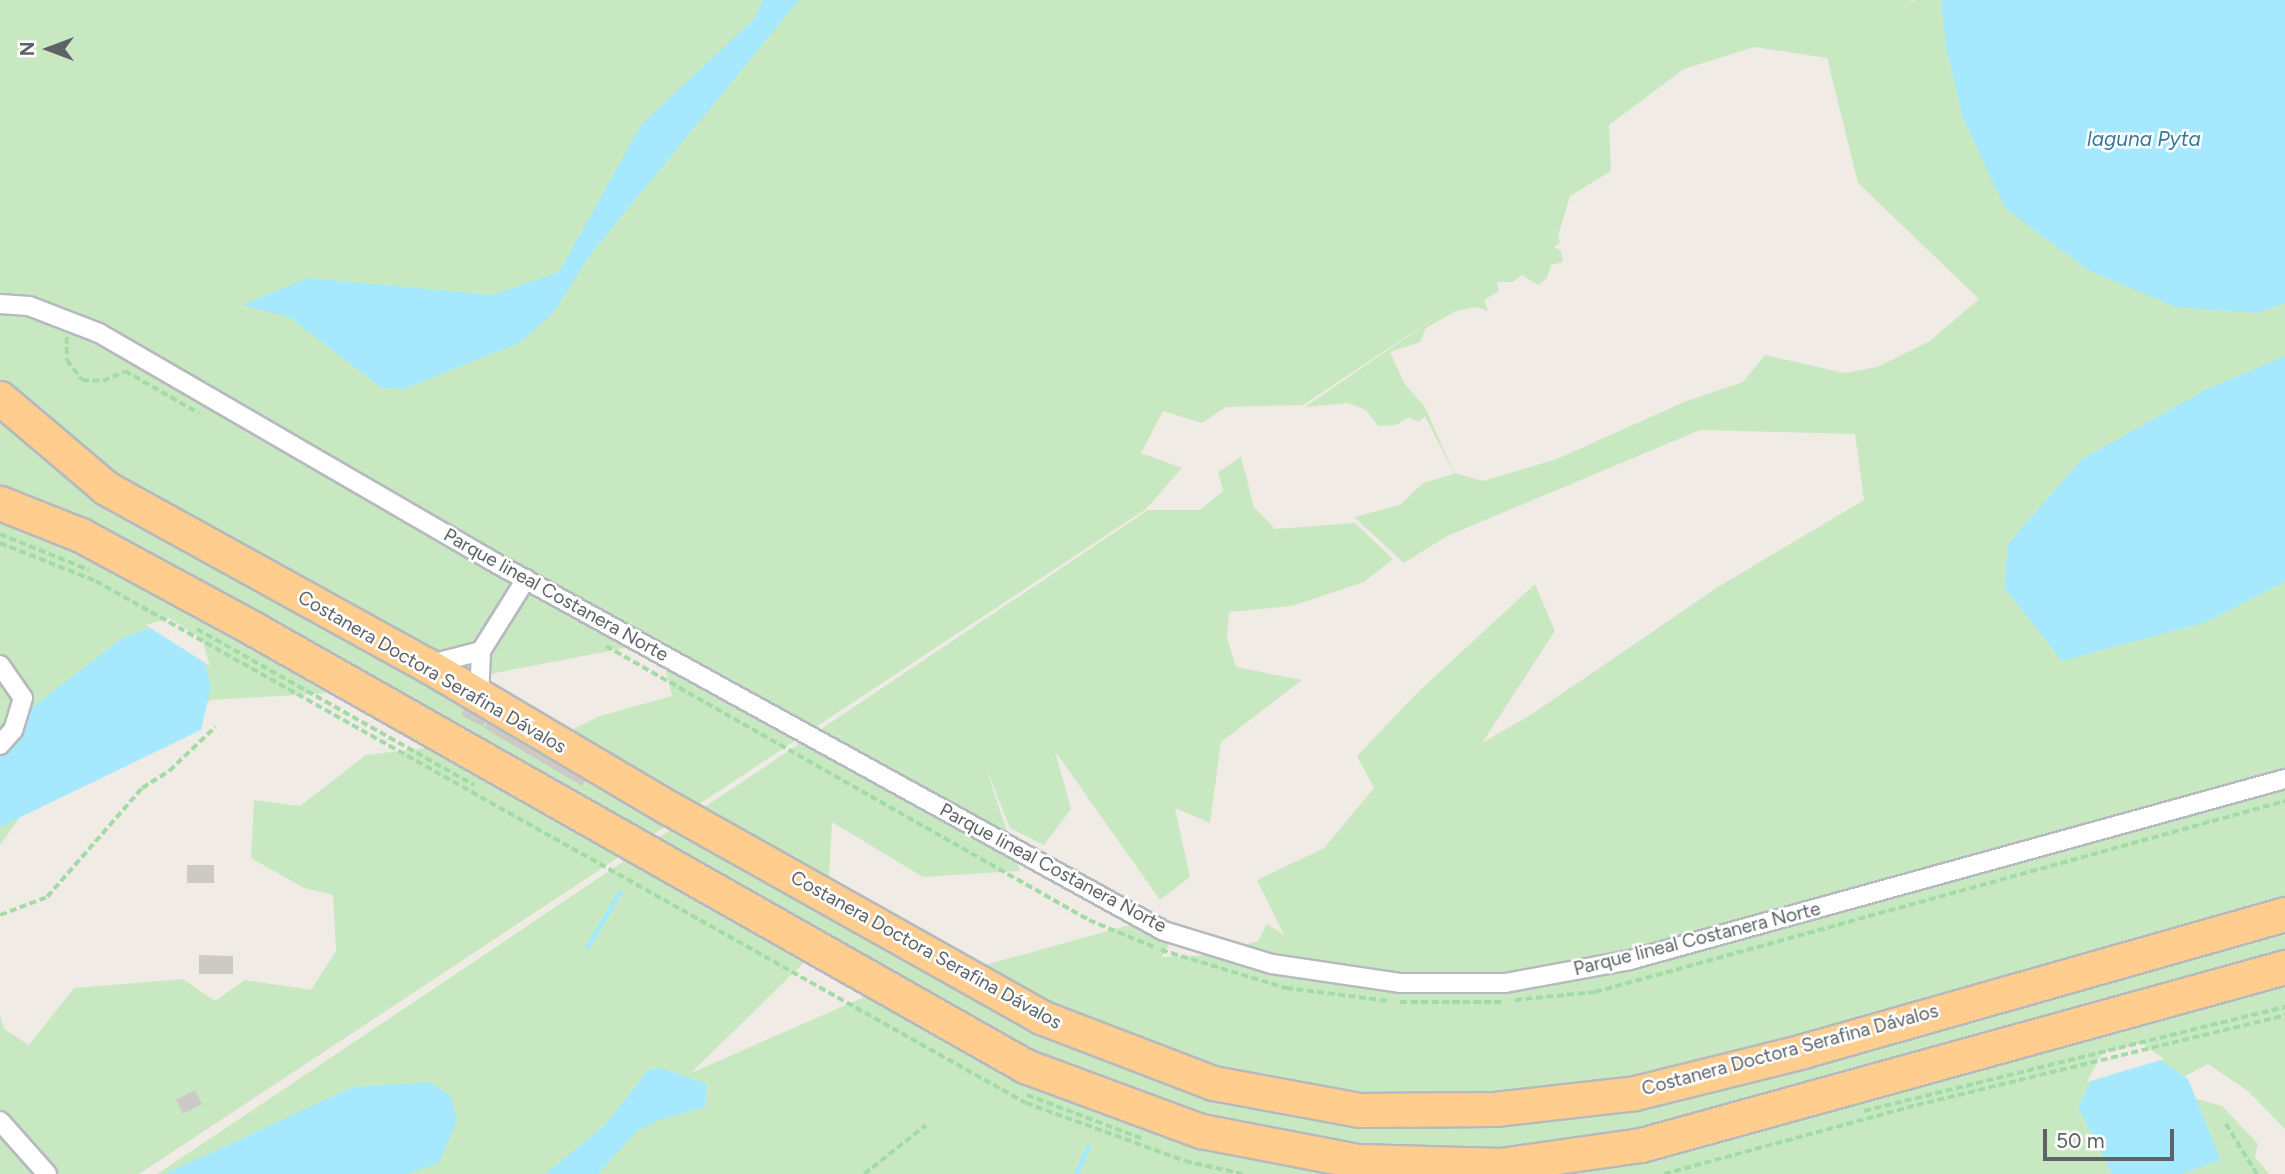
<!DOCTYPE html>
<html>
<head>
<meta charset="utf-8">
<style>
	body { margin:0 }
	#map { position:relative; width:2285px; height:1174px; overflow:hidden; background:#f0ece5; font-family:Figtree,sans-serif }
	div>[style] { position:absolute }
	.green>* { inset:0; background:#c8e8c1 }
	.water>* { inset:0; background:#a6e9ff }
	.pier>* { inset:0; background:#f0ece5 }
	.stream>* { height:5px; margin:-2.5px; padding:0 2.5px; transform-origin:2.5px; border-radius:2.5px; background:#a6e9ff }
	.building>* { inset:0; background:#cdc9c4 }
	.path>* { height:3.5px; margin-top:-1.75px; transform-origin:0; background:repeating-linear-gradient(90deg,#a3dba8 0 7px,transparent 0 10.5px) }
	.roads { filter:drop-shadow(2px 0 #b6b9bd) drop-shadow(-2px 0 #b6b9bd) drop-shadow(0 2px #b6b9bd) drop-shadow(0 -2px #b6b9bd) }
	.street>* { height:18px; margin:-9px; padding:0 9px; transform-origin:9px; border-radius:9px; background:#fff }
	.highway>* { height:33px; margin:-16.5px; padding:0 16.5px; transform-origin:16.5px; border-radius:16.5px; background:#ffcd8d }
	span { translate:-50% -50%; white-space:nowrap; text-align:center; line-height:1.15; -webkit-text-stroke:5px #fff; paint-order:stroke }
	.street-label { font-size:19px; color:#5d6366 }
	.water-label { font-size:21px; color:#367a9b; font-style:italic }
	.north { position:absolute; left:14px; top:14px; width:70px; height:70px; -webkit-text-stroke:5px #fff; paint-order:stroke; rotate:270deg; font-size:19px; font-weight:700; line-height:28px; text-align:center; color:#5d6366 }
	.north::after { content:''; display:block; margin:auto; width:24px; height:32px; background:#5d6366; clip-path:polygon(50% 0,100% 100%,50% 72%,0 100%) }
	.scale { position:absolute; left:2043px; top:1129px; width:131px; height:32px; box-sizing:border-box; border:4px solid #5d6366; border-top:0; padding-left:9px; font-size:21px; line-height:24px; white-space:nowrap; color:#5d6366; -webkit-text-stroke:5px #fff; paint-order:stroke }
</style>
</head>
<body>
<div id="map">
	<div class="green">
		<i style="clip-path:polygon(evenodd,0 0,1913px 0,1903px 8px,1915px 0,2285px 0,2285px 1129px,2248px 1091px,2208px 1064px,2143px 1098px,2186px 1096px,2222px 1106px,2258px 1144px,2255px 1157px,2269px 1174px,157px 1174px,1148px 510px,1200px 510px,1223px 491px,1218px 472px,1241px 457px,1254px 507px,1275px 529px,1355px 523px,1393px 559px,1364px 582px,1292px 606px,1229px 612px,1227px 637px,1236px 667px,1302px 680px,1221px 742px,1210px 823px,1175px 808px,1190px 877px,1160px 900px,1055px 751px,1071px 809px,1044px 845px,1010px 828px,986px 768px,1020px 871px,923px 877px,832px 822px,827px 911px,942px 977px,1147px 920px,1177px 930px,1162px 957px,1211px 955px,1258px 941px,1267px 924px,1284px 935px,1257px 880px,1324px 848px,1374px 788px,1357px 756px,1417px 693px,1535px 584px,1555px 631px,1482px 743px,1532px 714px,1718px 587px,1864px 500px,1855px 434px,1700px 430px,1447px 536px,1404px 563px,1354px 517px,1400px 505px,1423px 483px,1454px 474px,1425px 416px,1419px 422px,1409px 417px,1396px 425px,1378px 426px,1366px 410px,1348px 403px,1305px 407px,1449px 308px,1303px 405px,1226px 407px,1202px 423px,1163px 411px,1141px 453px,1182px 468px,1146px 509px,139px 1174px,0 1174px,0 1015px,4px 1029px,29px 1045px,74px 988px,183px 979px,215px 1001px,245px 980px,311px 990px,336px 951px,333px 895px,304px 888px,251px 858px,254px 800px,300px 806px,366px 755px,433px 747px,381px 690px,211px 700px,131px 761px,42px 786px,0 845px,0 0,1754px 47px,1827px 58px,1858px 183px,1979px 299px,1930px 341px,1877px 367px,1845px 373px,1765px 355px,1743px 382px,1684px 402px,1557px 459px,1483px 481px,1454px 473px,1425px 407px,1404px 383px,1390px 352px,1420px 342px,1426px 328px,1456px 311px,1476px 307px,1488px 311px,1484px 300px,1499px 291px,1497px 282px,1513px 282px,1522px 275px,1538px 285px,1547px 278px,1551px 265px,1563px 262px,1561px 251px,1554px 247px,1560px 243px,1558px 236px,1570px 196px,1611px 171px,1609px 125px,1684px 69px,1754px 47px,0 0,630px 647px,665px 667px,672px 696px,600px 716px,538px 746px,433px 685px,630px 647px,0 0,825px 942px,904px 987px,864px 997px,691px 1073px,825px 942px)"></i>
	</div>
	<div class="water">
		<i style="clip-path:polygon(763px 0,799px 0,590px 255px,554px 312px,519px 343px,404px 389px,382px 388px,289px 317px,242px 305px,308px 278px,493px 295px,559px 272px,641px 125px,755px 18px)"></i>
		<i style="clip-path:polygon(1941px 0,2285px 0,2285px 303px,2257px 313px,2176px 307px,2088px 270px,2005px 208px,1963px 118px,1946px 47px)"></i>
		<i style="clip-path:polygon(2285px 356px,2285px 582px,2206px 622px,2062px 661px,2004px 587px,2008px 544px,2081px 460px,2205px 390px)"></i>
		<i style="clip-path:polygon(168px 622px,199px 641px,211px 686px,201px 730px,0 827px,0 732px,124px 637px)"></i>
		<i style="clip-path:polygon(2141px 1047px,2188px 1079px,2221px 1160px,2181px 1174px,2112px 1174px,2078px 1107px,2104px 1056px)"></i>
		<i style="clip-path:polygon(661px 1068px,707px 1084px,705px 1107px,659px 1120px,637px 1131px,598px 1174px,545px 1174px,604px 1126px,648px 1070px)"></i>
		<i style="clip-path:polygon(431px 1082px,451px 1097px,457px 1120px,439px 1163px,406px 1174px,165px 1174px,353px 1087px)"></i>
	</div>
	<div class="pier">
		<i style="clip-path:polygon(169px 618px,202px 639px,210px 666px,146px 625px)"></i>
		<i style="clip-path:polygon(2141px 1043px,2164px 1059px,2087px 1082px,2102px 1053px)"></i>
	</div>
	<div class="stream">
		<i style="left:587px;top:947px;width:63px;rotate:-59.3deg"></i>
		<i style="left:1076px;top:1174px;width:30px;rotate:-66deg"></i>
	</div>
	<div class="building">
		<i style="clip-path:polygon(464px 709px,486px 722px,483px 727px,461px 715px)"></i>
		<i style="clip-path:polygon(487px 723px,585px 781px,582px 786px,484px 728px)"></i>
		<i style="clip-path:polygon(187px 865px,214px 865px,214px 883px,187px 883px)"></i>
		<i style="clip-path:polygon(199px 955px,233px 956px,233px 974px,199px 974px)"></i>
		<i style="clip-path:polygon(195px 1090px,202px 1104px,183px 1114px,176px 1100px)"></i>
	</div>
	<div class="path">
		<i style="left:67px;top:337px;width:23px;rotate:90deg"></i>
		<i style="left:67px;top:360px;width:25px;rotate:53deg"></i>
		<i style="left:82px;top:380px;width:21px;rotate:3deg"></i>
		<i style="left:103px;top:381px;width:24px;rotate:-24deg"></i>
		<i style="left:125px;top:371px;width:85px;rotate:29.6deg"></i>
		<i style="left:0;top:534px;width:96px;rotate:22deg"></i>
		<i style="left:0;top:543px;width:103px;rotate:21.6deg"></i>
		<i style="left:96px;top:581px;width:1066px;rotate:29.31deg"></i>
		<i style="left:1026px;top:1103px;width:169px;rotate:20deg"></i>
		<i style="left:1185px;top:1161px;width:59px;rotate:12.6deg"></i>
		<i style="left:197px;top:629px;width:318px;rotate:29.4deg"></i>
		<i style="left:606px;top:646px;width:555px;rotate:29.57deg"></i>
		<i style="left:1089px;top:920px;width:70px;rotate:22.6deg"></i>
		<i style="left:0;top:915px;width:50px;rotate:-21deg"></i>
		<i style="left:47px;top:897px;width:145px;rotate:-48.9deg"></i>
		<i style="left:142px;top:788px;width:32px;rotate:-32deg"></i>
		<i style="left:169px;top:771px;width:64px;rotate:-43.7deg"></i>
		<i style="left:1161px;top:950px;width:131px;rotate:16.9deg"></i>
		<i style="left:1286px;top:988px;width:104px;rotate:7.2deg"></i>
		<i style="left:1515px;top:1000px;width:80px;rotate:-5.7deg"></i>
		<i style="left:1595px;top:992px;width:716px;rotate:-15.47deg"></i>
		<i style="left:1400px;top:1002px;width:101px"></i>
		<i style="left:1027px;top:1095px;width:122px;rotate:20.7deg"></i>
		<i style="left:1864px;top:1111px;width:434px;rotate:-13.9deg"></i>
		<i style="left:2226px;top:1124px;width:59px;rotate:58.2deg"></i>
		<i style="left:864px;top:1174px;width:79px;rotate:-38.3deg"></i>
		<i style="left:1664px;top:1174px;width:262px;rotate:-15.3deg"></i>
		<i style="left:1917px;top:1105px;width:379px;rotate:-13.7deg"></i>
	</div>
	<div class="roads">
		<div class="street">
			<i style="left:0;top:304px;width:29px;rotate:4deg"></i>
			<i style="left:29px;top:306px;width:75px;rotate:21.1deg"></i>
			<i style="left:99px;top:333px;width:454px;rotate:30.1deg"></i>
			<i style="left:492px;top:561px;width:767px;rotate:28.84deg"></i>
			<i style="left:1164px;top:931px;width:113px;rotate:17deg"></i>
			<i style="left:1272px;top:964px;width:129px;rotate:8.4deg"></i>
			<i style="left:1400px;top:983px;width:105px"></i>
			<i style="left:1505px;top:983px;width:127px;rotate:-10.4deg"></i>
			<i style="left:1630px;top:960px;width:680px;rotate:-15.45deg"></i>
			<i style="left:0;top:665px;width:40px;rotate:55.1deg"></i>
			<i style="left:23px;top:698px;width:34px;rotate:107deg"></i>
			<i style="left:13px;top:730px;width:20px;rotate:131deg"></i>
			<i style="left:427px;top:665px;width:56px;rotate:-14.5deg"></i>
			<i style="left:479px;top:699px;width:48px;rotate:-87.6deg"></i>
			<i style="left:481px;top:651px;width:85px;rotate:-58deg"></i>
			<i style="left:0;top:1121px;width:71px;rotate:48.4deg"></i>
		</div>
		<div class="highway">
			<i style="left:0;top:398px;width:139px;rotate:40.3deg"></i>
			<i style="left:106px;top:488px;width:367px;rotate:28.9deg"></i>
			<i style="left:427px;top:665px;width:281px;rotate:30.6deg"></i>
			<i style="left:669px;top:808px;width:427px;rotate:29.3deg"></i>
			<i style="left:1041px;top:1017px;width:184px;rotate:21deg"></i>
			<i style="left:1213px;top:1083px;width:149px;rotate:10.4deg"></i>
			<i style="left:1360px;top:1110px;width:135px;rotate:-0.4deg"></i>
			<i style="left:1495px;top:1109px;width:141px;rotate:-6.5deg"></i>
			<i style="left:1635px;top:1093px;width:173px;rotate:-14deg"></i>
			<i style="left:1803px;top:1051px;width:501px;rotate:-15.87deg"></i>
			<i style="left:0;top:503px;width:87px;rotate:21.6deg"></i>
			<i style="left:81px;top:535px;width:197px;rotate:28.5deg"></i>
			<i style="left:254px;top:629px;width:886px;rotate:29.54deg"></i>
			<i style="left:1025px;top:1066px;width:188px;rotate:20.3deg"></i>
			<i style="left:1201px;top:1131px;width:159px;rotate:10.9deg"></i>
			<i style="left:1357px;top:1161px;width:143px;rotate:1.6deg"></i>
			<i style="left:1500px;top:1165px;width:142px;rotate:-8.1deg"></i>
			<i style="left:1641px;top:1145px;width:668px;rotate:-15.45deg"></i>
		</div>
	</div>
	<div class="street-label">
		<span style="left:556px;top:595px;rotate:29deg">Parque lineal Costanera Norte</span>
		<span style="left:432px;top:672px;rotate:30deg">Costanera Doctora Serafina Dávalos</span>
		<span style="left:1053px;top:868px;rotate:28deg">Parque lineal Costanera Norte</span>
		<span style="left:1697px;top:939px;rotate:-14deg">Parque lineal Costanera Norte</span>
		<span style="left:926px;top:950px;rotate:29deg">Costanera Doctora Serafina Dávalos</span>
		<span style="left:1790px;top:1050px;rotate:-15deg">Costanera Doctora Serafina Dávalos</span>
	</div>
	<div class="water-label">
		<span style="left:2144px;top:139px">laguna Pyta</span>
	</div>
	<div class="north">N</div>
	<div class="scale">50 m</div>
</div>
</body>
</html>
